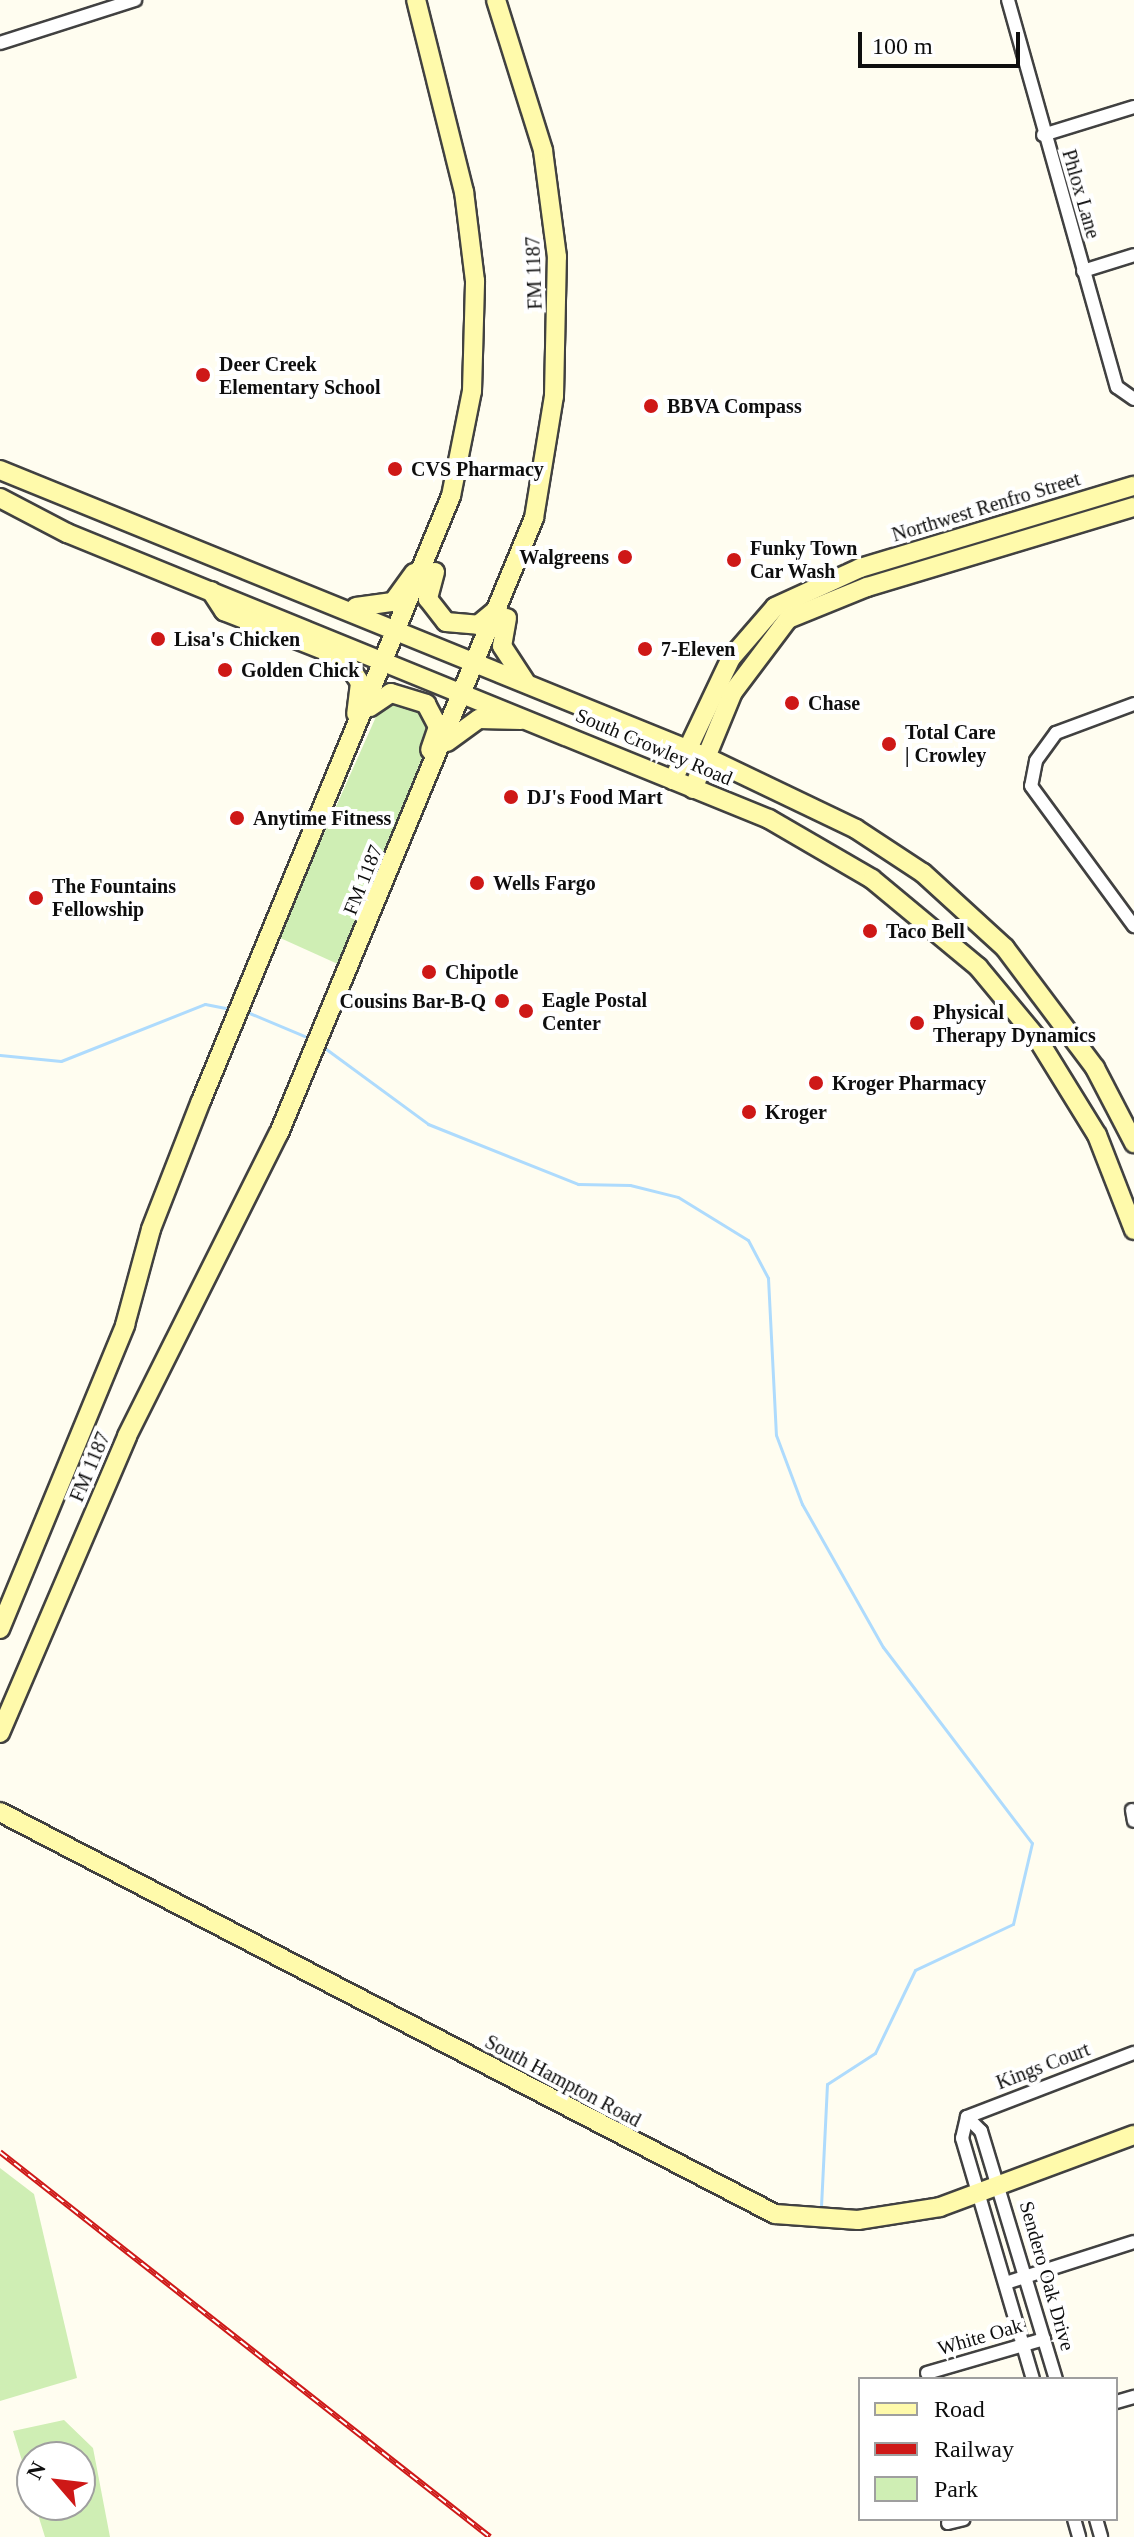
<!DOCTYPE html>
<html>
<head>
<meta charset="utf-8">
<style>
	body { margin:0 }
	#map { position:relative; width:1134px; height:2537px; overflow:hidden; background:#fffdf0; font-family:"Times New Roman",serif }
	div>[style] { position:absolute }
	.green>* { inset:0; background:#cfeeb4 }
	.stream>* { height:3px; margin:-1.5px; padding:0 1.5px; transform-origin:1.5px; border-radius:1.5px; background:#aedbfd }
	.roads { filter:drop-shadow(2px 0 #414141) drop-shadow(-2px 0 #414141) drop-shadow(0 2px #414141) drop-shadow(0 -2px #414141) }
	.street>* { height:12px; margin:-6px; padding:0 6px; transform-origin:6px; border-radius:6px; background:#fff }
	.secondary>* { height:18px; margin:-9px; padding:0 9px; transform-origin:9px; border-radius:9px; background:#fffaab }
	.rail>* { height:6px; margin-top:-3px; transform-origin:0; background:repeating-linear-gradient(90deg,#fff 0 9px,#ce1817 0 18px); box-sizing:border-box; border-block:2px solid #ce1817 }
	.dots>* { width:22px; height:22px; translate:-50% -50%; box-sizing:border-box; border:4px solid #fff; border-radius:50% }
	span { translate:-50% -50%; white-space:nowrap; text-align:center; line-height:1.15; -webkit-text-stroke:8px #fff; paint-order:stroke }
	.street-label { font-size:20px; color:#0e0e0e }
	.poi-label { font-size:20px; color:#0e0e0e; font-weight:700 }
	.left { translate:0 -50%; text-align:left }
	.right { translate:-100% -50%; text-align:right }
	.legend { position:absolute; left:858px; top:2377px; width:260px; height:144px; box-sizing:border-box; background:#fff; border:2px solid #9f9f9f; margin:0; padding:10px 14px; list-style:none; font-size:24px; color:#0e0e0e }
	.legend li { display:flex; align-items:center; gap:16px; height:40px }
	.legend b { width:40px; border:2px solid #9f9f9f }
	.north { position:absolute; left:16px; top:2441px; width:80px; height:80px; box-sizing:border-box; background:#fff; border:2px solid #9f9f9f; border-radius:50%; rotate:298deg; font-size:22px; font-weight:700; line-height:32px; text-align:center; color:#0e0e0e }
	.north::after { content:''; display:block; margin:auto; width:28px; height:36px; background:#ce1817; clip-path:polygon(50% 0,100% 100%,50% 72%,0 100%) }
	.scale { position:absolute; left:858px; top:32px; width:162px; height:36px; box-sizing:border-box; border:4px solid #0e0e0e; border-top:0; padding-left:10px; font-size:24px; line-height:28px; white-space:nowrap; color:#0e0e0e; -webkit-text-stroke:6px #fff; paint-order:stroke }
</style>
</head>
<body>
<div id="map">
	<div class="green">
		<i style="clip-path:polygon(383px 701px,420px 707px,430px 720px,427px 745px,340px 965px,278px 937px)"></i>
		<i style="clip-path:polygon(0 2168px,34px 2194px,77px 2378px,0 2401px)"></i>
		<i style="clip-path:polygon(64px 2420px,93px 2448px,110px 2537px,45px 2537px,35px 2505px,80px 2505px,80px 2457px,32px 2457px,32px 2494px,13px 2431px)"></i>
	</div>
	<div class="stream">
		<i style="left:247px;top:1012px;width:67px;rotate:22.8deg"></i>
		<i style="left:322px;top:1046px;width:132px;rotate:36.3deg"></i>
		<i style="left:428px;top:1124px;width:162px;rotate:21.8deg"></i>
		<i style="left:578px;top:1184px;width:52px;rotate:1.1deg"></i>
		<i style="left:630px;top:1185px;width:49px;rotate:14deg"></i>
		<i style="left:678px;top:1197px;width:82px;rotate:31.6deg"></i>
		<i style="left:748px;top:1240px;width:43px;rotate:62.2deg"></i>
		<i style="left:768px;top:1278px;width:157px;rotate:87.1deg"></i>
		<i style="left:776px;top:1435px;width:74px;rotate:69.4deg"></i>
		<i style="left:802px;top:1504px;width:164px;rotate:60.5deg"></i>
		<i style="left:883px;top:1647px;width:246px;rotate:52.8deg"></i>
		<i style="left:1032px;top:1843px;width:83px;rotate:103.2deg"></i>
		<i style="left:1013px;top:1924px;width:108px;rotate:154.9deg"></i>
		<i style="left:915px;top:1970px;width:92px;rotate:115.7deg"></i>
		<i style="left:875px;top:2053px;width:57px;rotate:147.1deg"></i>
		<i style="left:827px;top:2084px;width:123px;rotate:92.8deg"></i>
		<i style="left:0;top:1055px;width:61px;rotate:5.6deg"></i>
		<i style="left:61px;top:1061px;width:155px;rotate:-21.6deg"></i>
		<i style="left:205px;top:1004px;width:26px;rotate:11deg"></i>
	</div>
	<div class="roads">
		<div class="street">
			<i style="left:1008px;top:0;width:402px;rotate:74.3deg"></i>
			<i style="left:1117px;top:387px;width:21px;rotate:35deg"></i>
			<i style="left:0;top:43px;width:142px;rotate:-17.7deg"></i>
			<i style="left:1043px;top:135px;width:95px;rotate:-17.1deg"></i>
			<i style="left:1083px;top:271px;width:53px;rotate:-17.4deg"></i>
			<i style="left:1134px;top:704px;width:83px;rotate:159.6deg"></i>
			<i style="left:1056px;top:733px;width:34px;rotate:126deg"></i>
			<i style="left:1036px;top:761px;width:25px;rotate:101deg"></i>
			<i style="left:1031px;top:786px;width:174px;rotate:53.7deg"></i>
			<i style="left:1132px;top:1810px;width:11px;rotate:80deg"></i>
			<i style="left:967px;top:2117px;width:20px;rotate:45deg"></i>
			<i style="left:981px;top:2131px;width:259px;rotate:73.2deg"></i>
			<i style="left:967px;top:2117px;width:22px;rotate:103deg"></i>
			<i style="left:962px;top:2138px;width:251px;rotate:73.6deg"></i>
			<i style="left:967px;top:2117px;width:179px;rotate:-21deg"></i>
			<i style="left:1006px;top:2283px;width:134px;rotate:-17.8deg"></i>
			<i style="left:927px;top:2373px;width:122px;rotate:-16.2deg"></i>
			<i style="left:1116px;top:2402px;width:19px;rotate:-16deg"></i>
			<i style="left:1074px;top:2519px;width:19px;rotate:74deg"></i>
			<i style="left:1096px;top:2519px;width:19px;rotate:74deg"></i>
			<i style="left:948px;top:2523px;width:16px;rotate:-14deg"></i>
		</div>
		<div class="secondary">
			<i style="left:0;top:470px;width:762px;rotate:22.12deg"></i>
			<i style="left:706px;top:757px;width:166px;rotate:25.6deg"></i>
			<i style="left:856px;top:829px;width:80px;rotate:33.3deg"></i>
			<i style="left:923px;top:873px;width:111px;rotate:42.4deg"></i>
			<i style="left:1005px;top:948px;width:150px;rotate:53.1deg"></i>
			<i style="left:1095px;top:1068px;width:85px;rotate:62.5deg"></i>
			<i style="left:0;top:498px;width:76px;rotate:27.6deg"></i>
			<i style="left:67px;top:533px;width:758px;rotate:22.17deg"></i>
			<i style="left:769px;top:819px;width:119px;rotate:30.2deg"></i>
			<i style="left:872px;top:879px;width:138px;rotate:39.7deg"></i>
			<i style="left:978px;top:967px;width:92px;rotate:50.3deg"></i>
			<i style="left:1037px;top:1038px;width:114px;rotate:58.3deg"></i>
			<i style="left:1097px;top:1135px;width:102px;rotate:68.7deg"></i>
			<i style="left:435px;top:572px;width:28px;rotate:105deg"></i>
			<i style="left:428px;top:599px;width:29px;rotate:52deg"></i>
			<i style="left:446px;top:622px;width:32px;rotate:5deg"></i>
			<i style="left:478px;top:625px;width:26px;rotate:-40deg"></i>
			<i style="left:211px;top:591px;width:24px;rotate:57deg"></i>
			<i style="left:224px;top:611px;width:129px;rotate:21.4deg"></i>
			<i style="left:344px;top:658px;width:30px;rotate:57deg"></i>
			<i style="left:360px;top:683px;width:31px;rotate:97deg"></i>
			<i style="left:356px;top:607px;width:37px;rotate:-8deg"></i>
			<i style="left:393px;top:602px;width:36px;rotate:-54deg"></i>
			<i style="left:507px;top:618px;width:28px;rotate:100deg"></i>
			<i style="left:502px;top:646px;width:42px;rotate:56.7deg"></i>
			<i style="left:370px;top:707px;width:25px;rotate:-34deg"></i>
			<i style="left:391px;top:693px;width:37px;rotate:17deg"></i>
			<i style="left:426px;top:704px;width:26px;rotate:62deg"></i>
			<i style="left:438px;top:727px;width:24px;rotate:109deg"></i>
			<i style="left:447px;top:742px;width:39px;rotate:-36deg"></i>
			<i style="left:479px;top:719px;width:42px;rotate:1.4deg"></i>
			<i style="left:673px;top:780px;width:135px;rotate:-64.6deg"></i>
			<i style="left:731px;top:658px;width:67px;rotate:-49.2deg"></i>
			<i style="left:775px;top:607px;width:94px;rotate:-24.6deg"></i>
			<i style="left:860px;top:568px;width:286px;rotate:-16.7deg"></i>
			<i style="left:693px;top:789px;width:105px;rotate:-67.6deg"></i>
			<i style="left:733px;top:692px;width:91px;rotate:-53deg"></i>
			<i style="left:788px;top:619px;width:85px;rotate:-22.1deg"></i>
			<i style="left:867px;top:587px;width:279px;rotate:-16.7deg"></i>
			<i style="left:0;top:1629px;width:329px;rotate:-67.6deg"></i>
			<i style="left:125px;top:1325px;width:99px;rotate:-74.8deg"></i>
			<i style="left:151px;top:1229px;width:137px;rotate:-68.7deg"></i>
			<i style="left:201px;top:1101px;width:655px;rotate:-67.55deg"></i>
			<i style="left:451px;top:496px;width:107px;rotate:-78.7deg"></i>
			<i style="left:472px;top:391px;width:110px;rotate:-88.4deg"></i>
			<i style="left:475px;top:281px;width:90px;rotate:-97deg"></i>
			<i style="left:464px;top:192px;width:198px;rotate:-104deg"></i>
			<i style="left:0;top:1733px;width:323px;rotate:-66.8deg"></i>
			<i style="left:127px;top:1436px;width:339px;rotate:-63.4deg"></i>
			<i style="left:279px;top:1133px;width:666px;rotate:-67.48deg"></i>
			<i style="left:534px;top:518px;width:124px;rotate:-80.7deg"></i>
			<i style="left:554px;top:396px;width:139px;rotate:-88.8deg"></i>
			<i style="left:557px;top:257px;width:108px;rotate:-97.5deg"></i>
			<i style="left:543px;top:150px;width:157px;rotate:-107.4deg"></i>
			<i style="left:0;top:1812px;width:873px;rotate:27.42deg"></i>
			<i style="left:775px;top:2214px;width:83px;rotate:4.1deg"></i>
			<i style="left:858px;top:2220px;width:83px;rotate:-9deg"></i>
			<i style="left:940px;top:2207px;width:207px;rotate:-20.4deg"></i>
		</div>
	</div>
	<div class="rail">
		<i style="left:0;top:2152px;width:623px;rotate:38.16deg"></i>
	</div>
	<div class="dots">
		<i style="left:203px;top:375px;background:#ce1817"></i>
		<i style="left:651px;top:406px;background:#ce1817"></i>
		<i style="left:395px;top:469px;background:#ce1817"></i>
		<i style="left:625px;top:557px;background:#ce1817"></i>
		<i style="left:734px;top:560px;background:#ce1817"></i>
		<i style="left:158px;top:639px;background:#ce1817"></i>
		<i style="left:645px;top:649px;background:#ce1817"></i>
		<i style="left:225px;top:670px;background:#ce1817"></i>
		<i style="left:792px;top:703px;background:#ce1817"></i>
		<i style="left:889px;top:744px;background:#ce1817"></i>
		<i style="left:511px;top:797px;background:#ce1817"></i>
		<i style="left:237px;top:818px;background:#ce1817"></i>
		<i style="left:477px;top:883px;background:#ce1817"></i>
		<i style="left:36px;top:898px;background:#ce1817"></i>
		<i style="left:870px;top:931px;background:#ce1817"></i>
		<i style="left:429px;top:972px;background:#ce1817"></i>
		<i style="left:502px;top:1001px;background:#ce1817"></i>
		<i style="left:526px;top:1011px;background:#ce1817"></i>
		<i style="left:917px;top:1023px;background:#ce1817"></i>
		<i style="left:816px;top:1083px;background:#ce1817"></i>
		<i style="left:749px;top:1112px;background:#ce1817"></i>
	</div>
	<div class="street-label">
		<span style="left:1081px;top:194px;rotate:74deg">Phlox Lane</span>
		<span style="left:534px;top:273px;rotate:-92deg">FM 1187</span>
		<span style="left:986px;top:507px;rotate:-17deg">Northwest Renfro Street</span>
		<span style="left:654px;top:747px;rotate:23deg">South Crowley Road</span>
		<span style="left:363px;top:880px;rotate:-68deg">FM 1187</span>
		<span style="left:90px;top:1467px;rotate:-67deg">FM 1187</span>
		<span style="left:1043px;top:2066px;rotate:-21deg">Kings Court</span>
		<span style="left:563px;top:2081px;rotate:28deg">South Hampton Road</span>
		<span style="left:1047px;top:2276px;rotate:74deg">Sendero Oak Drive</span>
		<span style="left:980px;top:2337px;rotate:-16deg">White Oak</span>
	</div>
	<div class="poi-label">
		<span class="left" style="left:219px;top:376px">Deer Creek<br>Elementary School</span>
		<span class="left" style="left:667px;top:406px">BBVA Compass</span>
		<span class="left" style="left:411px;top:469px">CVS Pharmacy</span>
		<span class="left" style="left:750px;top:560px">Funky Town<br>Car Wash</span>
		<span class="right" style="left:609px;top:557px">Walgreens</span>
		<span class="left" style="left:174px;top:639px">Lisa's Chicken</span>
		<span class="left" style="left:661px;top:649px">7-Eleven</span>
		<span class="left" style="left:241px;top:670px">Golden Chick</span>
		<span class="left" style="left:808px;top:703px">Chase</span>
		<span class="left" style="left:905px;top:744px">Total Care<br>| Crowley</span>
		<span class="left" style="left:527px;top:797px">DJ's Food Mart</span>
		<span class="left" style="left:253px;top:818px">Anytime Fitness</span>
		<span class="left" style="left:493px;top:883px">Wells Fargo</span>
		<span class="left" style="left:52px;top:898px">The Fountains<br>Fellowship</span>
		<span class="left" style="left:886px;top:931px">Taco Bell</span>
		<span class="left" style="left:445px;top:972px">Chipotle</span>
		<span class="left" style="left:542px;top:1012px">Eagle Postal<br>Center</span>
		<span class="right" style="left:486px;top:1001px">Cousins Bar-B-Q</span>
		<span class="left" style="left:933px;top:1024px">Physical<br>Therapy Dynamics</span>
		<span class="left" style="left:832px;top:1083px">Kroger Pharmacy</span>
		<span class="left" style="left:765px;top:1112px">Kroger</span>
	</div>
	<ul class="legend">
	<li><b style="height:10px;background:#fffaab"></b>Road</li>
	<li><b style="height:10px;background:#ce1817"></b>Railway</li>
	<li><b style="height:22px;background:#cfeeb4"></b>Park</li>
	</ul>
	<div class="north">N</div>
	<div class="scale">100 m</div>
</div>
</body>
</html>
